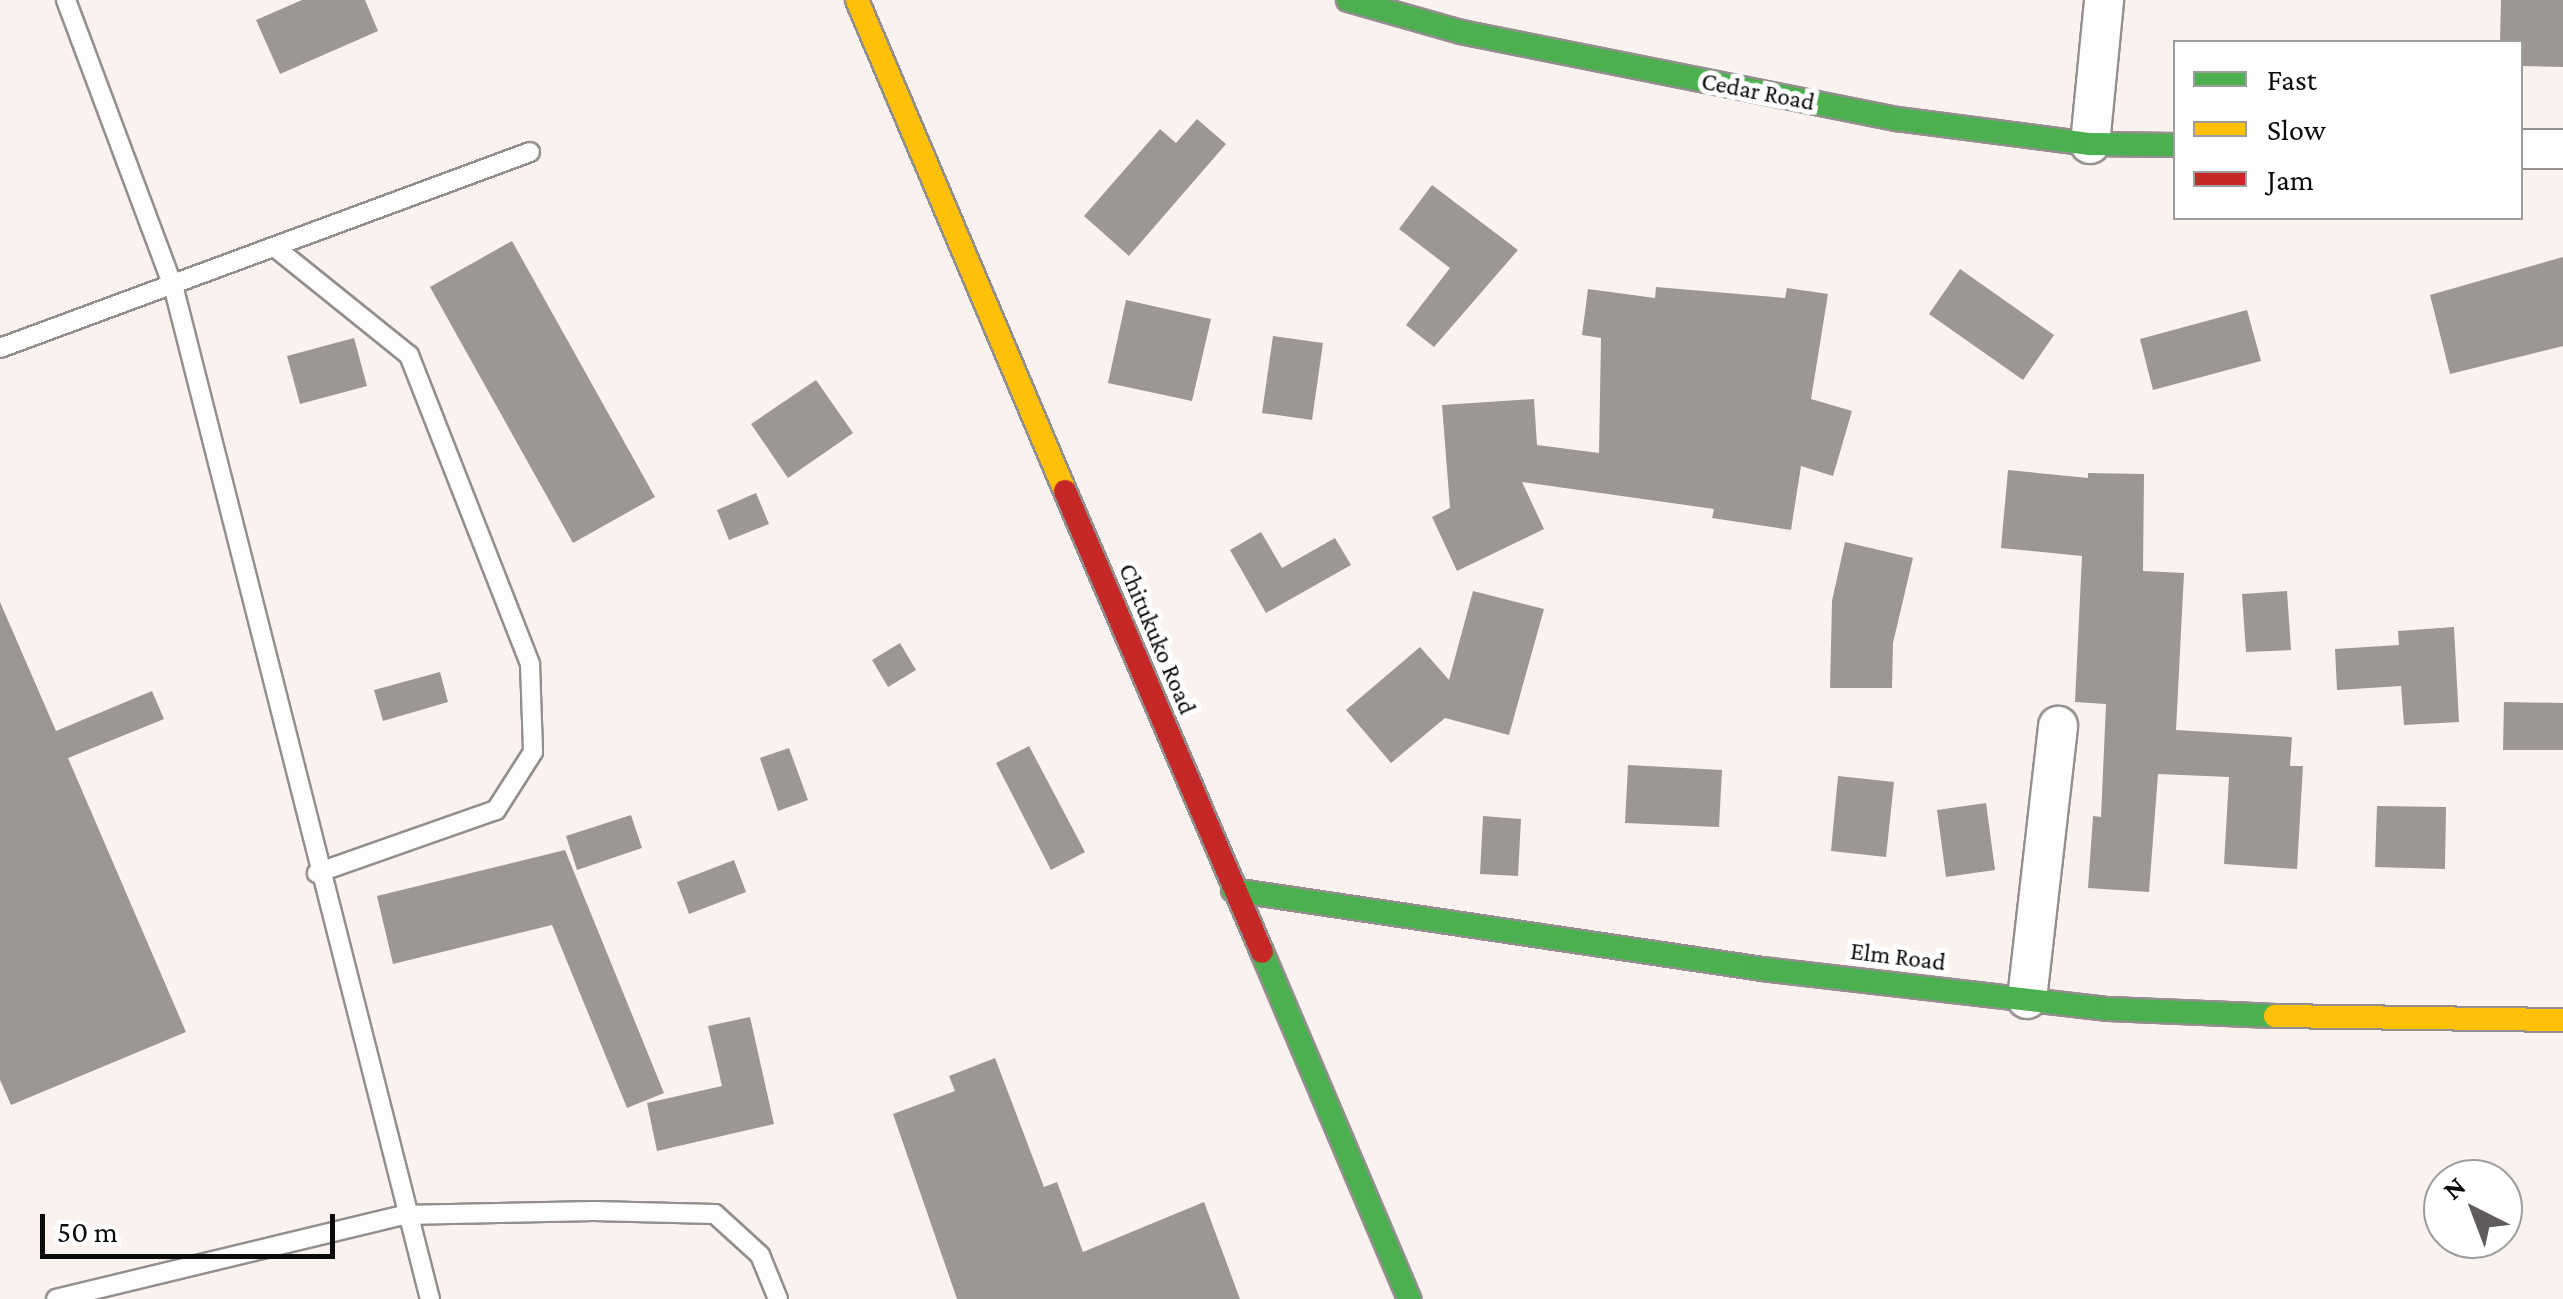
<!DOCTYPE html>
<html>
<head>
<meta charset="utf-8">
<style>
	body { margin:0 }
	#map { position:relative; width:2563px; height:1299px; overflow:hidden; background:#faf2ef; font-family:"Crimson Pro",serif }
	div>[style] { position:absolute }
	.building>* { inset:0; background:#9c9795 }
	.roads { filter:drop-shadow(2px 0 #938f8e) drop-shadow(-2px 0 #938f8e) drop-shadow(0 2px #938f8e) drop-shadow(0 -2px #938f8e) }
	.lane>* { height:18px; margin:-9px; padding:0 9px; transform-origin:9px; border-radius:9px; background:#fefdfd }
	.street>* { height:38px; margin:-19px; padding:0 19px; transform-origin:19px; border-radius:19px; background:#fefdfd }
	.fast>* { height:22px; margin:-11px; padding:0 11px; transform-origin:11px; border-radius:11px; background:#4caf50 }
	.slow>* { height:22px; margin:-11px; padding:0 11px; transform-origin:11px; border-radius:11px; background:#ffc107 }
	.jam>* { height:22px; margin:-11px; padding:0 11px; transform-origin:11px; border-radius:11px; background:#c62828 }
	span { translate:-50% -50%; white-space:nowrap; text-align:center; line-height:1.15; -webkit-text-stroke:10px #fff; paint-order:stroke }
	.street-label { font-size:25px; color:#0b0b0b }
	.legend { position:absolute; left:2173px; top:40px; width:350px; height:180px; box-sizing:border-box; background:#fff; border:2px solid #9d9d9d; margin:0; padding:12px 18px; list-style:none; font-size:30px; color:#0b0b0b }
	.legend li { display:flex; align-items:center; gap:20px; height:50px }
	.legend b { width:50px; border:2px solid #9d9d9d }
	.north { position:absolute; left:2423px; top:1159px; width:100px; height:100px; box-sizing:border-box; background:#fff; border:2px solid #9d9d9d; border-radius:50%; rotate:318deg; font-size:28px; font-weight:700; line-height:40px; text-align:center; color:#0b0b0b }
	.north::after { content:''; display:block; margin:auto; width:35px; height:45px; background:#5f5c5b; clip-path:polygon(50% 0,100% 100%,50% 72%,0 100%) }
	.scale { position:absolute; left:40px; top:1214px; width:295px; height:45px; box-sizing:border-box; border:5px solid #0b0b0b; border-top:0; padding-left:12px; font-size:30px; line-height:35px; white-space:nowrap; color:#0b0b0b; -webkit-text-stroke:8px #fff; paint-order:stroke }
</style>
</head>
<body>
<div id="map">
	<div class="building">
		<i style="clip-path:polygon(302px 0,365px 0,378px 31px,280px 74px,256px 20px)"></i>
		<i style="clip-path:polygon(2501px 0,2563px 0,2563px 67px,2520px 66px,2520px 42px,2500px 42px)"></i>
		<i style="clip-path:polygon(1197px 119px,1226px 144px,1129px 256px,1084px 216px,1160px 129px,1176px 143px)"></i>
		<i style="clip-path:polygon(1432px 185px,1518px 250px,1434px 347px,1406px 325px,1450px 268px,1399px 229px)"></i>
		<i style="clip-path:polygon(512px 241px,655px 497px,573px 543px,430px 287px)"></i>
		<i style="clip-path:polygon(2563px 257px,2563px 346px,2450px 374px,2430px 295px)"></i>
		<i style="clip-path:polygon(1960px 269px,2054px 335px,2023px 380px,1929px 314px)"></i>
		<i style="clip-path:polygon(1656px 287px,1785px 298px,1787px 288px,1828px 294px,1811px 399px,1852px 411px,1833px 476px,1801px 466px,1791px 530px,1712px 518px,1714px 509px,1522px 482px,1544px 529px,1457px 571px,1432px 517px,1450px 508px,1442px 405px,1534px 399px,1537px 445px,1599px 453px,1601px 338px,1582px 335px,1588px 289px,1655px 298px)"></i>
		<i style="clip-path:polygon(1126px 300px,1211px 319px,1192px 401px,1108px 383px)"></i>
		<i style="clip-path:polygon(2247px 310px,2261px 361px,2153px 390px,2140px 339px)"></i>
		<i style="clip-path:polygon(1273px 336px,1323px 343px,1312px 420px,1262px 413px)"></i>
		<i style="clip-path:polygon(354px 338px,367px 386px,300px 404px,287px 356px)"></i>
		<i style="clip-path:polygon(816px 380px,853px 433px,788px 478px,751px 424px)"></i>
		<i style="clip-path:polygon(2008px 470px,2088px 478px,2088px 473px,2144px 474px,2143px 571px,2184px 573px,2176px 730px,2292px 737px,2290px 766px,2303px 766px,2297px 869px,2224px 864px,2229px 777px,2158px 774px,2149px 892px,2088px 888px,2093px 816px,2101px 817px,2106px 704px,2075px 702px,2082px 556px,2001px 548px)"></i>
		<i style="clip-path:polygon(756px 493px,769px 524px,729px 540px,717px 510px)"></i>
		<i style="clip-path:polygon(1261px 532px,1282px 568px,1335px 538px,1351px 565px,1266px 613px,1230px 550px)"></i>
		<i style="clip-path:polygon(1845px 542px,1913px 558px,1893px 643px,1892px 688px,1830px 688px,1832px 601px)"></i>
		<i style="clip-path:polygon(1473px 591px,1544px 609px,1509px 735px,1445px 718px,1391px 763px,1346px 710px,1420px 647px,1449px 680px)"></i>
		<i style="clip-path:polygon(2287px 591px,2291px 650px,2246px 652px,2242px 594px)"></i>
		<i style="clip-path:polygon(0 602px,56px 731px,152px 691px,164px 719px,68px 758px,186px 1032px,11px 1105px,0 1080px)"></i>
		<i style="clip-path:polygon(2454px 627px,2459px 722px,2404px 725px,2401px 686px,2337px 690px,2335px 649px,2399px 645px,2398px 631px)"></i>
		<i style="clip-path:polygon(900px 643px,916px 670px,888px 687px,872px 660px)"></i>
		<i style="clip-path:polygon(440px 672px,448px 702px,383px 721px,374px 690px)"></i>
		<i style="clip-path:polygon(2504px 702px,2563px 703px,2563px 750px,2503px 750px)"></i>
		<i style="clip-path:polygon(1029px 746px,1085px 852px,1051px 870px,996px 763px)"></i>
		<i style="clip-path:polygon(789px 748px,808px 800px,778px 811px,760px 758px)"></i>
		<i style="clip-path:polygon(1628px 765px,1722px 770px,1719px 827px,1625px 823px)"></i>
		<i style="clip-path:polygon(1838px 776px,1894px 782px,1886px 857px,1831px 851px)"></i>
		<i style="clip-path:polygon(1986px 803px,1995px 870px,1946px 877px,1937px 810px)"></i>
		<i style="clip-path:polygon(2377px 806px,2446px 807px,2445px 869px,2375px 867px)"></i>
		<i style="clip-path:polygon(631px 815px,642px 848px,577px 870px,566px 836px)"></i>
		<i style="clip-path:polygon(1483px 816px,1521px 819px,1518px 876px,1480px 874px)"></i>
		<i style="clip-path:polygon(565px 850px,664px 1093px,627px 1108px,552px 925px,393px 964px,377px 896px)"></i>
		<i style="clip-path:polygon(734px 860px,746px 892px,689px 914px,677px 882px)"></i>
		<i style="clip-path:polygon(750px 1017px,774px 1124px,657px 1151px,647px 1103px,722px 1086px,708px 1026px)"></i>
		<i style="clip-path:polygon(995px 1058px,1044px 1187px,1057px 1182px,1083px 1252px,1204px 1202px,1240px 1299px,957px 1299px,893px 1114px,955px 1091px,949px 1076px)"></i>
	</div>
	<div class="roads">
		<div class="lane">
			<i style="left:66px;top:0;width:309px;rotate:69.5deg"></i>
			<i style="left:174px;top:289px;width:1042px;rotate:75.78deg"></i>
			<i style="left:277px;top:249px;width:169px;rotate:38.8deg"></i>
			<i style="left:409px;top:355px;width:332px;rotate:68.6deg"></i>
			<i style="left:530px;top:664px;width:88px;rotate:88deg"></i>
			<i style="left:533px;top:752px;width:69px;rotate:122.5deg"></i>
			<i style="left:496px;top:810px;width:190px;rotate:160.6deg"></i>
			<i style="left:0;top:348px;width:565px;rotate:-20.29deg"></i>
			<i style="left:56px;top:1299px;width:357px;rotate:-13.6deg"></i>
			<i style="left:403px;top:1215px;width:191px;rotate:-1.2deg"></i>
			<i style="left:594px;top:1211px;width:121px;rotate:1.4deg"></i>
			<i style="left:715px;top:1214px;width:61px;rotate:42.3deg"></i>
			<i style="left:760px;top:1255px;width:48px;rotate:67.8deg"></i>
		</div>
		<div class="street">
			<i style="left:2090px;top:144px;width:145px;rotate:-84.4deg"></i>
			<i style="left:2520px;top:149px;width:43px"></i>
			<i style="left:2027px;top:999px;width:275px;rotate:-83.5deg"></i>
		</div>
		<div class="fast">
			<i style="left:1348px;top:0;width:117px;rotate:15.8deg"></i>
			<i style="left:1461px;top:32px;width:445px;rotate:11.3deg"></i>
			<i style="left:1897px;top:119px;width:195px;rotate:7.4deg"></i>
			<i style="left:2090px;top:144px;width:86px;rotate:0.7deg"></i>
			<i style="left:1233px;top:890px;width:535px;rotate:8.49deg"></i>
			<i style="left:1762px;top:969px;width:349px;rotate:6.6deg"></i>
			<i style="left:2109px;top:1009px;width:166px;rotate:2.4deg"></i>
			<i style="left:1262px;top:952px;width:377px;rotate:67deg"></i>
		</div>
		<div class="slow">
			<i style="left:857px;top:0;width:533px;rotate:67.04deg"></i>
			<i style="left:2275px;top:1016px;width:288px;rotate:0.8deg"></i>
		</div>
		<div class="jam">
			<i style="left:1065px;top:491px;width:501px;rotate:66.86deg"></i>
		</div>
	</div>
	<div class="street-label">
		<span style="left:1758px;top:92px;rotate:11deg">Cedar Road</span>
		<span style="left:1157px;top:639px;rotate:67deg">Chitukuko Road</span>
		<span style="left:1898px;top:957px;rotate:7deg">Elm Road</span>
	</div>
	<ul class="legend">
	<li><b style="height:12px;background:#4caf50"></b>Fast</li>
	<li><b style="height:12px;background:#ffc107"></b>Slow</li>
	<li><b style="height:12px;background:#c62828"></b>Jam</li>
	</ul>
	<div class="north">N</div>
	<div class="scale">50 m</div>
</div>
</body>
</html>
